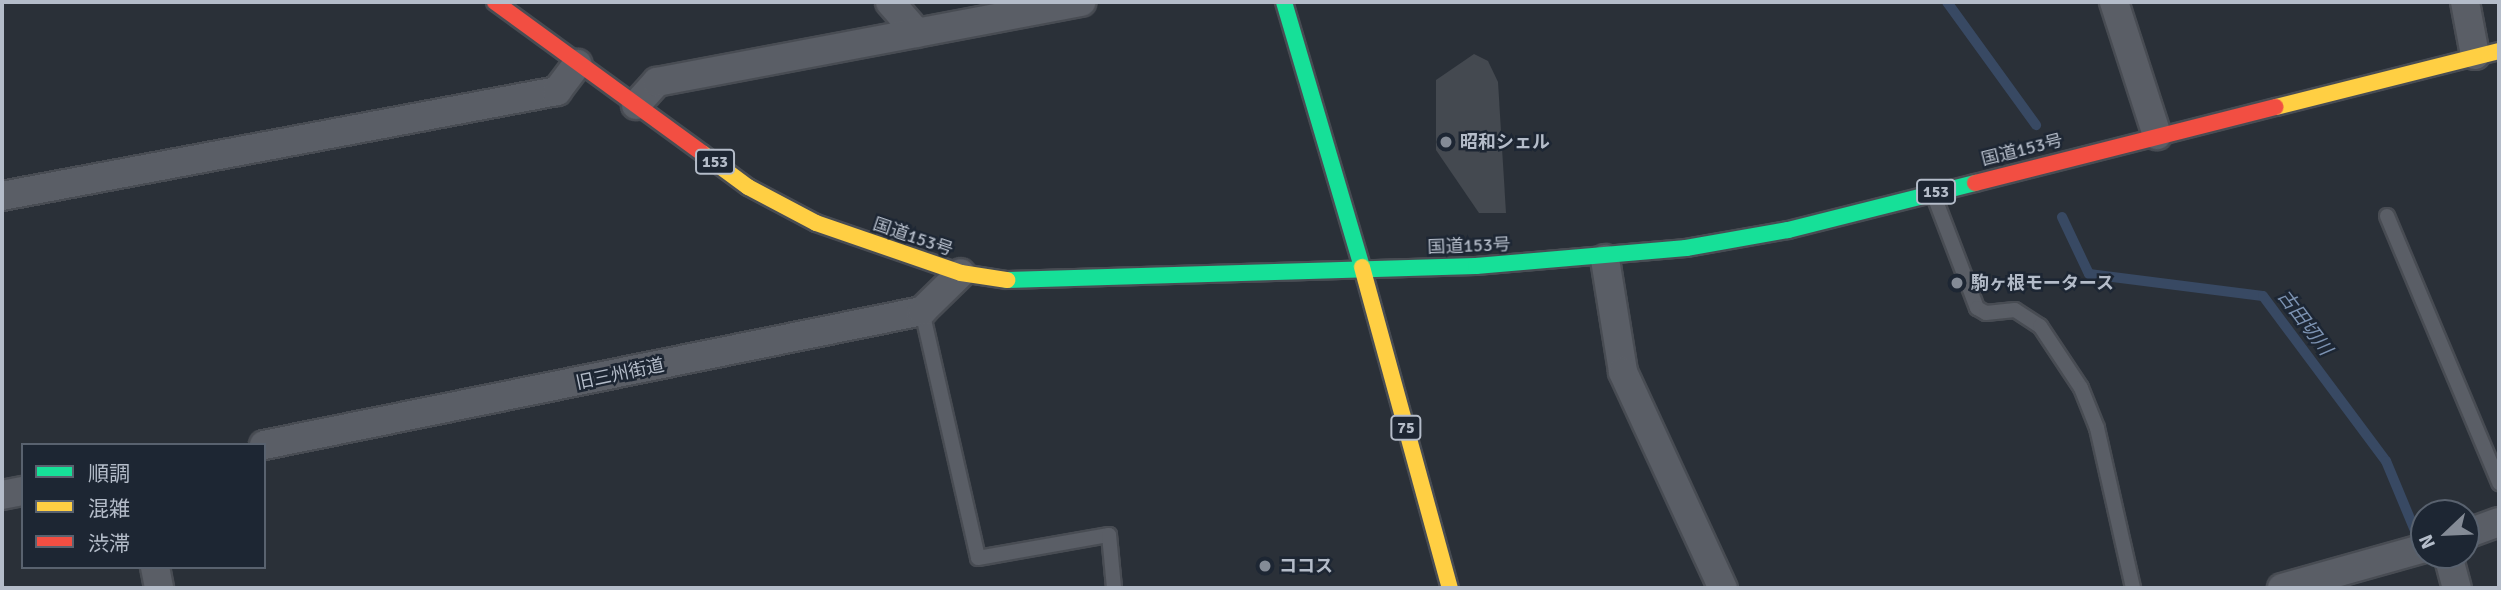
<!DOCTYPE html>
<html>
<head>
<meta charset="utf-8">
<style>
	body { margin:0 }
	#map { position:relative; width:2501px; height:590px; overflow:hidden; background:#2a3038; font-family:Signika,"Noto Sans JP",sans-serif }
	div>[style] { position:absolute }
	.stream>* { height:10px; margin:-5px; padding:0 5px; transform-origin:5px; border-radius:5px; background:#384963 }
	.building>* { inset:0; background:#444950 }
	.roads { filter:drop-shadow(2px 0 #484c53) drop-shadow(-2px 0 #484c53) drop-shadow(0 2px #484c53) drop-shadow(0 -2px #484c53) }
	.lane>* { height:14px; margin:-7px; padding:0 7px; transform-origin:7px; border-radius:7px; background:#5a5e66 }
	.street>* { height:28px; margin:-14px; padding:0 14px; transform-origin:14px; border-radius:14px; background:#5a5e66 }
	.fast>* { height:16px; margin:-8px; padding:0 8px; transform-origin:8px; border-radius:8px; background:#16e098 }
	.slow>* { height:16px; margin:-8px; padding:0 8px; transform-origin:8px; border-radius:8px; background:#ffcf43 }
	.jam>* { height:16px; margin:-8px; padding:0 8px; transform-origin:8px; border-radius:8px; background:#f24e42 }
	.dots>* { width:19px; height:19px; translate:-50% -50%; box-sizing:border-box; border:4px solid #1d2633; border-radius:50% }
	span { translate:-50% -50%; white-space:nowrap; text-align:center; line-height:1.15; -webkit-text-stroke:5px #1d2633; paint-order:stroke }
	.shield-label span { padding:2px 5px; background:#1d2633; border:2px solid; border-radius:5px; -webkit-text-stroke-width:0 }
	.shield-label { font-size:16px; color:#b4bcc9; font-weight:700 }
	.poi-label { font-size:18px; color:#b4bcc9; font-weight:700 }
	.left { translate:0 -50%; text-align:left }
	.street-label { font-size:18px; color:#b4bcc9 }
	.water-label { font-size:19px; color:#7c92b1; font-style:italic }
	.frame { position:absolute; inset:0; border:4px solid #b4bcc9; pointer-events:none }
	.legend { position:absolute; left:21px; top:443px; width:245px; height:126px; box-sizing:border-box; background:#1d2633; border:2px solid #59626f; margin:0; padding:9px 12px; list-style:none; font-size:21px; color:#b4bcc9 }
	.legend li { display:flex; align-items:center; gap:14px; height:35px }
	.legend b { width:35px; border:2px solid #59626f }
	.north { position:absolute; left:2410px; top:499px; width:70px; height:70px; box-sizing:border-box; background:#1d2633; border:2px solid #59626f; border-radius:50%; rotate:247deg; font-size:19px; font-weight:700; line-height:28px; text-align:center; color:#b4bcc9 }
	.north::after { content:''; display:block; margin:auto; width:24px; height:32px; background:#848b96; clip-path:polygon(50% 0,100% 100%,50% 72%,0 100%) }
</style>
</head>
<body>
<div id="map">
	<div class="stream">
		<i style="left:1947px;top:2px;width:152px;rotate:54.1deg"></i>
		<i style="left:2062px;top:217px;width:63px;rotate:64.7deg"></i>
		<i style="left:2089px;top:274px;width:175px;rotate:7.2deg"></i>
		<i style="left:2263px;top:296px;width:206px;rotate:53.3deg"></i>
		<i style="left:2386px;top:461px;width:83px;rotate:67.4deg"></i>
	</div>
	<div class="building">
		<i style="clip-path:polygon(1474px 54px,1488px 61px,1498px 82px,1506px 213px,1479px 213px,1436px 150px,1436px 80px)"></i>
	</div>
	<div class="roads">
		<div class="lane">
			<i style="left:1934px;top:196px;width:120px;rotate:69deg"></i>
			<i style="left:1977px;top:308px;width:10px;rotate:29deg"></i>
			<i style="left:1986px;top:313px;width:29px;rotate:-6deg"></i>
			<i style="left:2015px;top:310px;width:30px;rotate:33deg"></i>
			<i style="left:2040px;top:326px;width:74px;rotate:56.5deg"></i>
			<i style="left:2081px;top:388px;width:43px;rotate:68.2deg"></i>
			<i style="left:2097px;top:428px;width:164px;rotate:77.3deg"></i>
			<i style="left:2387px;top:216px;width:290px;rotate:67.2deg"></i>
			<i style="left:922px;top:311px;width:253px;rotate:77.2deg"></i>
			<i style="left:978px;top:558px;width:133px;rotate:-10deg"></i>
			<i style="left:1109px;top:535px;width:53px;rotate:84.6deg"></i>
		</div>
		<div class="street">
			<i style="left:890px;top:2px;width:41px;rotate:48.9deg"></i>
			<i style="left:2114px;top:2px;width:140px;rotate:72.1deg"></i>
			<i style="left:2465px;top:2px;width:54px;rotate:79.3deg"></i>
			<i style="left:636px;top:105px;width:31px;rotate:-48deg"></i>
			<i style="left:657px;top:82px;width:432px;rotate:-10.7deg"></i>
			<i style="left:2px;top:196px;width:565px;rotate:-10.71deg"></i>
			<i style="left:557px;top:91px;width:34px;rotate:-53deg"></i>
			<i style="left:1605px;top:259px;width:114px;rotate:80.9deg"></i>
			<i style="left:1623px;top:372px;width:238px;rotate:65.2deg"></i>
			<i style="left:264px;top:445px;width:672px;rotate:-11.51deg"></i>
			<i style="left:922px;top:311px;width:54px;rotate:-44.3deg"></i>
			<i style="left:2px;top:495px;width:21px;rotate:-11deg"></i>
			<i style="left:2466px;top:534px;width:35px;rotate:-20deg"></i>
			<i style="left:2448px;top:555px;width:34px;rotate:75deg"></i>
			<i style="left:155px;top:567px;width:21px;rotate:79deg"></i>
			<i style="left:2282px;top:588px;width:148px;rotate:-15.7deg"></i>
		</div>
		<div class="fast">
			<i style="left:1284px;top:2px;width:276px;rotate:73.6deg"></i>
			<i style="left:1007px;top:280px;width:469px;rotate:-1.7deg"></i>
			<i style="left:1476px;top:266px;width:211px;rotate:-4.9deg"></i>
			<i style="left:1686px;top:248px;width:104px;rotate:-10deg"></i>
			<i style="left:1788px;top:230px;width:193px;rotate:-14.1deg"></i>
		</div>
		<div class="slow">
			<i style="left:2276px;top:107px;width:230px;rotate:-14.1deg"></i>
			<i style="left:702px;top:153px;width:57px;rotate:36.5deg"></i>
			<i style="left:748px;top:187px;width:77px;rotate:27.9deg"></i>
			<i style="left:816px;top:223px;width:153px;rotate:19deg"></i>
			<i style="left:961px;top:273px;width:47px;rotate:8.7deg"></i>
			<i style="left:1362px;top:267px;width:333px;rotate:74.7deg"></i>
		</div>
		<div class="jam">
			<i style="left:495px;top:2px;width:256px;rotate:36.1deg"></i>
			<i style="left:1975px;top:183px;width:310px;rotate:-14.2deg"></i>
		</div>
	</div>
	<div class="dots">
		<i style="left:1446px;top:142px;background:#848b96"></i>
		<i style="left:1957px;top:283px;background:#848b96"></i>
		<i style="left:1265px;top:566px;background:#848b96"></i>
	</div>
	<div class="shield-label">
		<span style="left:715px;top:162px">153</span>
		<span style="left:1936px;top:192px">153</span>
		<span style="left:1406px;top:428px">75</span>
	</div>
	<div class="poi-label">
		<span class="left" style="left:1460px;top:142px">昭和シェル</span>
		<span class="left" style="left:1971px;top:283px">駒ヶ根モータース</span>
		<span class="left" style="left:1279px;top:566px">ココス</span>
	</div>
	<div class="street-label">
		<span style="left:2022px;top:150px;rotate:-14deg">国道153号</span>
		<span style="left:913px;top:237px;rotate:19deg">国道153号</span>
		<span style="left:1469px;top:246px;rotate:-2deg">国道153号</span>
		<span style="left:620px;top:374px;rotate:-12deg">旧三州街道</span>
	</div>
	<div class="water-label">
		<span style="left:2304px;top:323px;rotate:53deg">古田切川</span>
	</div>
	<div class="frame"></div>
	<ul class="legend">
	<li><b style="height:9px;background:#16e098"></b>順調</li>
	<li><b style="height:9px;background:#ffcf43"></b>混雑</li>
	<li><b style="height:9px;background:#f24e42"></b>渋滞</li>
	</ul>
	<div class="north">N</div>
</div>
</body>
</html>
